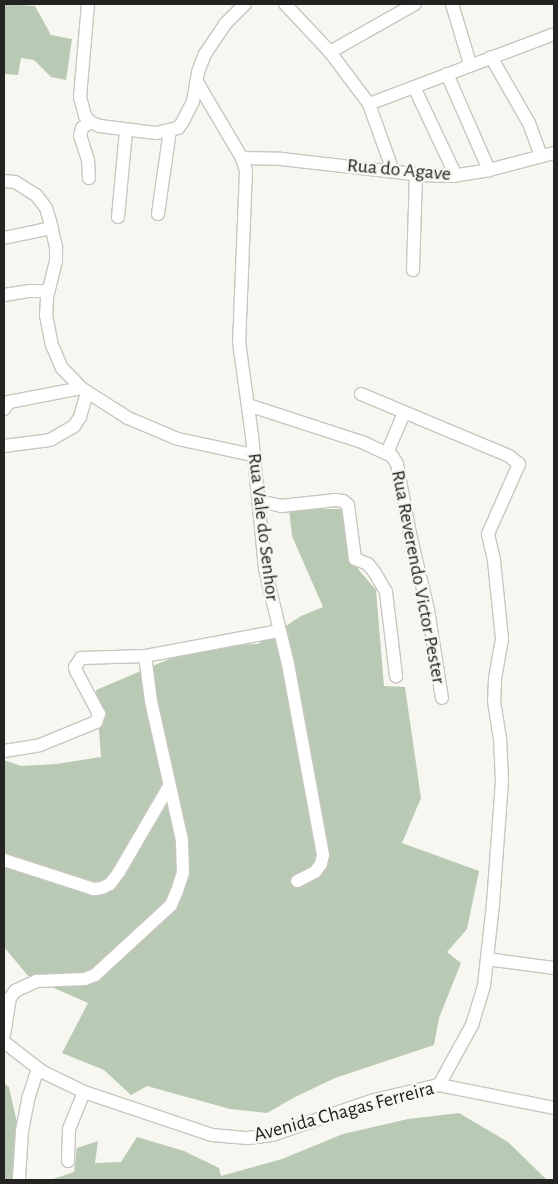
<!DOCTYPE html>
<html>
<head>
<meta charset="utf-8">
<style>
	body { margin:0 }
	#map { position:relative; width:558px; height:1184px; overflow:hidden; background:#f8f6f0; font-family:"Alegreya Sans",sans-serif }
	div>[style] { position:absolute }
	.green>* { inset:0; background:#b8cab4 }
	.roads { filter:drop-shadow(1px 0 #c9c6c0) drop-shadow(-1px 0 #c9c6c0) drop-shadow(0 1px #c9c6c0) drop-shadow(0 -1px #c9c6c0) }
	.minor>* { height:12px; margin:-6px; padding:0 6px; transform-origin:6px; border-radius:6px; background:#fff }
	span { translate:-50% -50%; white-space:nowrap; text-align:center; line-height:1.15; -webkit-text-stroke:5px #f8f6f0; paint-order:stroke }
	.street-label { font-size:20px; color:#242321 }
	.frame { position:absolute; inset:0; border:5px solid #242321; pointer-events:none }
</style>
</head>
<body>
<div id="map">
	<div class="green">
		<i style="clip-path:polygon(4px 4px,35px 6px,51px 35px,72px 39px,66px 80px,51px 77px,34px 60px,21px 58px,18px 75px,4px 74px)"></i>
		<i style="clip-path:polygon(289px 509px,344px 509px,353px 563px,376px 590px,384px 686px,405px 687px,421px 798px,402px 843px,479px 871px,467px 929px,447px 952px,461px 963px,439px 1018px,434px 1045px,335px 1078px,295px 1097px,267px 1113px,230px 1109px,147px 1086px,131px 1095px,104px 1070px,62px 1053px,88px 1003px,29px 977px,4px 947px,4px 760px,21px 766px,56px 764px,101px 757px,96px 690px,200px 646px,258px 644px,301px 616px,323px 607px,292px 536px)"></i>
		<i style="clip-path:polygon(4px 1083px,9px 1087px,17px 1123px,14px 1153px,19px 1180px,4px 1180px)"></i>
		<i style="clip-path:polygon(459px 1113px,508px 1142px,547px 1180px,50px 1180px,74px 1172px,77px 1148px,98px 1141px,95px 1163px,121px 1162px,137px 1137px,184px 1151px,219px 1168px,221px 1176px,282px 1159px,343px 1134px,408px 1119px)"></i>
	</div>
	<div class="roads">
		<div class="minor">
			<i style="left:88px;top:4px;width:93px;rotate:94.9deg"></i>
			<i style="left:80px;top:97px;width:20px;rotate:75deg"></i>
			<i style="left:85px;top:116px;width:8px;rotate:50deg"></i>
			<i style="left:90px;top:122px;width:11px;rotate:22deg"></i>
			<i style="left:100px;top:126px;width:56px;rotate:7.1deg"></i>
			<i style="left:156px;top:133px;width:23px;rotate:-13deg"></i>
			<i style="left:178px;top:128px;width:6px;rotate:-51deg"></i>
			<i style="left:182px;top:123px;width:25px;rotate:-63deg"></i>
			<i style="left:193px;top:101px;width:29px;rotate:-80deg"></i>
			<i style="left:198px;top:72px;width:19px;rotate:-69deg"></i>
			<i style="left:205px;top:54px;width:36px;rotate:-56deg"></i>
			<i style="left:225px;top:24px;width:28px;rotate:-45deg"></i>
			<i style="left:285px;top:4px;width:66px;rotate:46.8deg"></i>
			<i style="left:330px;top:52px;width:65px;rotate:53.1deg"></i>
			<i style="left:369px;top:104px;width:71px;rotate:70.3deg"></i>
			<i style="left:452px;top:4px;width:63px;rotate:73.3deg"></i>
			<i style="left:330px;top:52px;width:98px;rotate:-29.5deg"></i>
			<i style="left:491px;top:57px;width:76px;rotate:60.1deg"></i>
			<i style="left:529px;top:123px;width:35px;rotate:70deg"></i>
			<i style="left:447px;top:74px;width:105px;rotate:66.4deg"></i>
			<i style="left:197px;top:82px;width:88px;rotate:59.4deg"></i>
			<i style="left:242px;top:158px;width:14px;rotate:73deg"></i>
			<i style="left:246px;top:171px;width:171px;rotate:92.3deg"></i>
			<i style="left:239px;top:342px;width:95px;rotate:82.1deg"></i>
			<i style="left:252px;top:436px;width:134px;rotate:84.4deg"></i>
			<i style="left:265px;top:569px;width:98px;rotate:76.4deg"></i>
			<i style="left:288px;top:664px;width:194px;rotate:79.6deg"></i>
			<i style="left:323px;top:855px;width:9px;rotate:103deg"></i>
			<i style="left:321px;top:864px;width:10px;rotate:127deg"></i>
			<i style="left:315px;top:872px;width:20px;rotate:153deg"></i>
			<i style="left:414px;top:87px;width:98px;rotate:64.7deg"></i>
			<i style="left:369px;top:104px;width:198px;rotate:-20.7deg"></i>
			<i style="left:242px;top:158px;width:39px;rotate:1deg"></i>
			<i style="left:281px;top:159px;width:142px;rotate:6.5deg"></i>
			<i style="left:422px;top:175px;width:30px;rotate:2deg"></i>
			<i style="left:452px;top:176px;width:37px;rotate:-9deg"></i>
			<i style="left:489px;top:170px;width:67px;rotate:-14.7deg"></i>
			<i style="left:89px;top:178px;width:18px;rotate:-93deg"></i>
			<i style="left:88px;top:160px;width:25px;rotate:-108deg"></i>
			<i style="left:80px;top:136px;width:8px;rotate:-76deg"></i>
			<i style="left:82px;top:128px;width:10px;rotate:-37deg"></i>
			<i style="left:4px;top:181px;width:11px;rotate:5deg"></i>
			<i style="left:15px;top:182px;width:25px;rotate:32deg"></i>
			<i style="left:36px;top:195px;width:16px;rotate:52deg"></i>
			<i style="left:46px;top:208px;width:14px;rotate:73deg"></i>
			<i style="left:50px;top:221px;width:28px;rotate:77deg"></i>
			<i style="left:56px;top:248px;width:13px;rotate:90deg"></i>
			<i style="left:56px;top:261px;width:38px;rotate:104deg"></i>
			<i style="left:47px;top:298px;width:17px;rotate:93deg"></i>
			<i style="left:46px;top:315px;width:31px;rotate:79deg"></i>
			<i style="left:52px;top:345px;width:25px;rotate:67deg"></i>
			<i style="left:62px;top:368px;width:28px;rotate:46deg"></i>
			<i style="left:81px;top:388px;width:56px;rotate:32.6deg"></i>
			<i style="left:128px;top:418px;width:54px;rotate:22.8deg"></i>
			<i style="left:178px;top:439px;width:77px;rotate:12deg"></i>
			<i style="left:158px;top:214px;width:85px;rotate:-81.9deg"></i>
			<i style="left:118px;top:217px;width:86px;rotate:-84.7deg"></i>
			<i style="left:4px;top:238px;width:49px;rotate:-11.8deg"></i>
			<i style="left:413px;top:270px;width:96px;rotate:-88.2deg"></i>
			<i style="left:4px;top:295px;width:26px;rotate:-9deg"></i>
			<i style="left:30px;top:291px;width:18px"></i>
			<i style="left:361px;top:394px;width:160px;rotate:22.7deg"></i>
			<i style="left:509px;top:456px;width:13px;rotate:39deg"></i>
			<i style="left:519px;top:464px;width:77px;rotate:113.9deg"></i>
			<i style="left:488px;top:534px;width:28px;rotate:77deg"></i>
			<i style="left:494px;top:561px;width:78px;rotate:84.1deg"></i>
			<i style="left:502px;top:639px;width:40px;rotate:100deg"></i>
			<i style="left:495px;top:678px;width:23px;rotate:92deg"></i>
			<i style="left:494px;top:701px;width:36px;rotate:81deg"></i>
			<i style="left:500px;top:737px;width:44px;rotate:87.4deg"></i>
			<i style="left:502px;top:781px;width:123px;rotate:94.2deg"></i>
			<i style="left:493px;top:904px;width:82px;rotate:96.3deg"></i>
			<i style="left:484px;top:986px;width:41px;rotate:107.1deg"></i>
			<i style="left:472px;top:1025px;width:68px;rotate:118.8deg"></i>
			<i style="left:248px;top:405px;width:120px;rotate:18deg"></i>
			<i style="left:362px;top:442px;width:33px;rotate:25deg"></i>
			<i style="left:392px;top:456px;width:9px;rotate:58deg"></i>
			<i style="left:397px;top:464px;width:71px;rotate:79.5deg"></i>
			<i style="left:410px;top:534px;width:78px;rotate:76.7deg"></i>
			<i style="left:428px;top:610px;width:89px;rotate:81deg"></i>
			<i style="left:4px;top:409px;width:9px;rotate:-54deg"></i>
			<i style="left:9px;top:402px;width:73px;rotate:-11deg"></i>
			<i style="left:4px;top:446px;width:46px;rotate:-7.4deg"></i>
			<i style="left:50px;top:440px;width:28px;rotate:-30deg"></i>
			<i style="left:74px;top:426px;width:11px;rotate:-56deg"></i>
			<i style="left:80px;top:417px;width:26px;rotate:-74deg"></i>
			<i style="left:387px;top:453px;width:43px;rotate:-67deg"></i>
			<i style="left:258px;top:501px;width:24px;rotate:12deg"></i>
			<i style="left:281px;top:506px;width:55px;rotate:-6.2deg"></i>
			<i style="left:336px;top:500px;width:7px;rotate:8deg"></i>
			<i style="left:343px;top:501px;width:6px;rotate:39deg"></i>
			<i style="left:348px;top:505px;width:54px;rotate:82.6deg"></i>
			<i style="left:355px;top:559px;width:14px;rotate:21deg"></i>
			<i style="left:368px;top:564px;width:11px;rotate:52deg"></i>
			<i style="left:375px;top:573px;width:22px;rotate:60deg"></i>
			<i style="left:386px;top:592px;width:85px;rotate:83.2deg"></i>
			<i style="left:4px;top:751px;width:36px;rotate:-9deg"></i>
			<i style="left:40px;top:745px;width:61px;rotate:-22.3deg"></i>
			<i style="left:96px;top:722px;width:9px;rotate:-69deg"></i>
			<i style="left:99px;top:714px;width:49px;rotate:-118.1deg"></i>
			<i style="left:76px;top:671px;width:4px;rotate:-104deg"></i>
			<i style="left:75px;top:667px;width:11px;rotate:-56deg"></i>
			<i style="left:81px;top:658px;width:64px;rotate:-1.8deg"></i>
			<i style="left:145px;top:656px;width:136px;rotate:-10.6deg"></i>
			<i style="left:4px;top:860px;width:95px;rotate:17.9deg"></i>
			<i style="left:94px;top:889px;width:8px;rotate:-7deg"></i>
			<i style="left:102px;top:888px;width:9px;rotate:-27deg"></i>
			<i style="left:110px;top:884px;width:15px;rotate:-53deg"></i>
			<i style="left:119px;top:872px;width:99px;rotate:-59.8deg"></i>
			<i style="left:487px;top:959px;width:68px;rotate:7.7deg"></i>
			<i style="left:4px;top:1035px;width:37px;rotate:-81deg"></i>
			<i style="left:10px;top:998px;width:9px;rotate:-54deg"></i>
			<i style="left:15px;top:991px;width:23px;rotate:-25deg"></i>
			<i style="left:36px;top:981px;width:49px;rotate:-2.3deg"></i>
			<i style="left:85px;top:979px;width:11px;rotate:-22deg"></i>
			<i style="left:95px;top:975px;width:103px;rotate:-42.6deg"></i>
			<i style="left:171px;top:905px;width:15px;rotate:-67deg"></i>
			<i style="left:177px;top:891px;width:19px;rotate:-72deg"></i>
			<i style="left:183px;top:873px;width:33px;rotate:-92deg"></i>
			<i style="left:182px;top:840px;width:142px;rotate:-102.6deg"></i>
			<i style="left:151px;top:701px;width:45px;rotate:-97.6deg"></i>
			<i style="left:4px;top:1042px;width:49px;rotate:37.6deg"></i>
			<i style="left:43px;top:1072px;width:46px;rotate:26deg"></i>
			<i style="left:84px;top:1092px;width:135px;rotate:18.6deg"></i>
			<i style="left:212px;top:1135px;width:36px;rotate:5deg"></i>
			<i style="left:248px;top:1138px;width:24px;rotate:-7deg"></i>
			<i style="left:272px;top:1135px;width:108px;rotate:-18.9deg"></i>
			<i style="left:374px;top:1100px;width:67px;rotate:-13deg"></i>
			<i style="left:439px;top:1085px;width:117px;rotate:11.3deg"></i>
			<i style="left:68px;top:1161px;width:32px;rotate:-88deg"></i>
			<i style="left:69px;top:1129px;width:40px;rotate:-68deg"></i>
			<i style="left:19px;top:1178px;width:47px;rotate:-86.3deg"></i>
			<i style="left:22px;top:1131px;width:36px;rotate:-79deg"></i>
			<i style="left:29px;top:1096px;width:28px;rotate:-72deg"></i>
		</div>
	</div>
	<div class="street-label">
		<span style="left:399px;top:170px;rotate:5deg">Rua do Agave</span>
		<span style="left:263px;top:527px;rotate:83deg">Rua Vale do Senhor</span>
		<span style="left:418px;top:577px;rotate:79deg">Rua Reverendo Victor Pester</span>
		<span style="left:344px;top:1112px;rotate:-15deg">Avenida Chagas Ferreira</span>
	</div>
	<div class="frame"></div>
</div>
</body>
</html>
